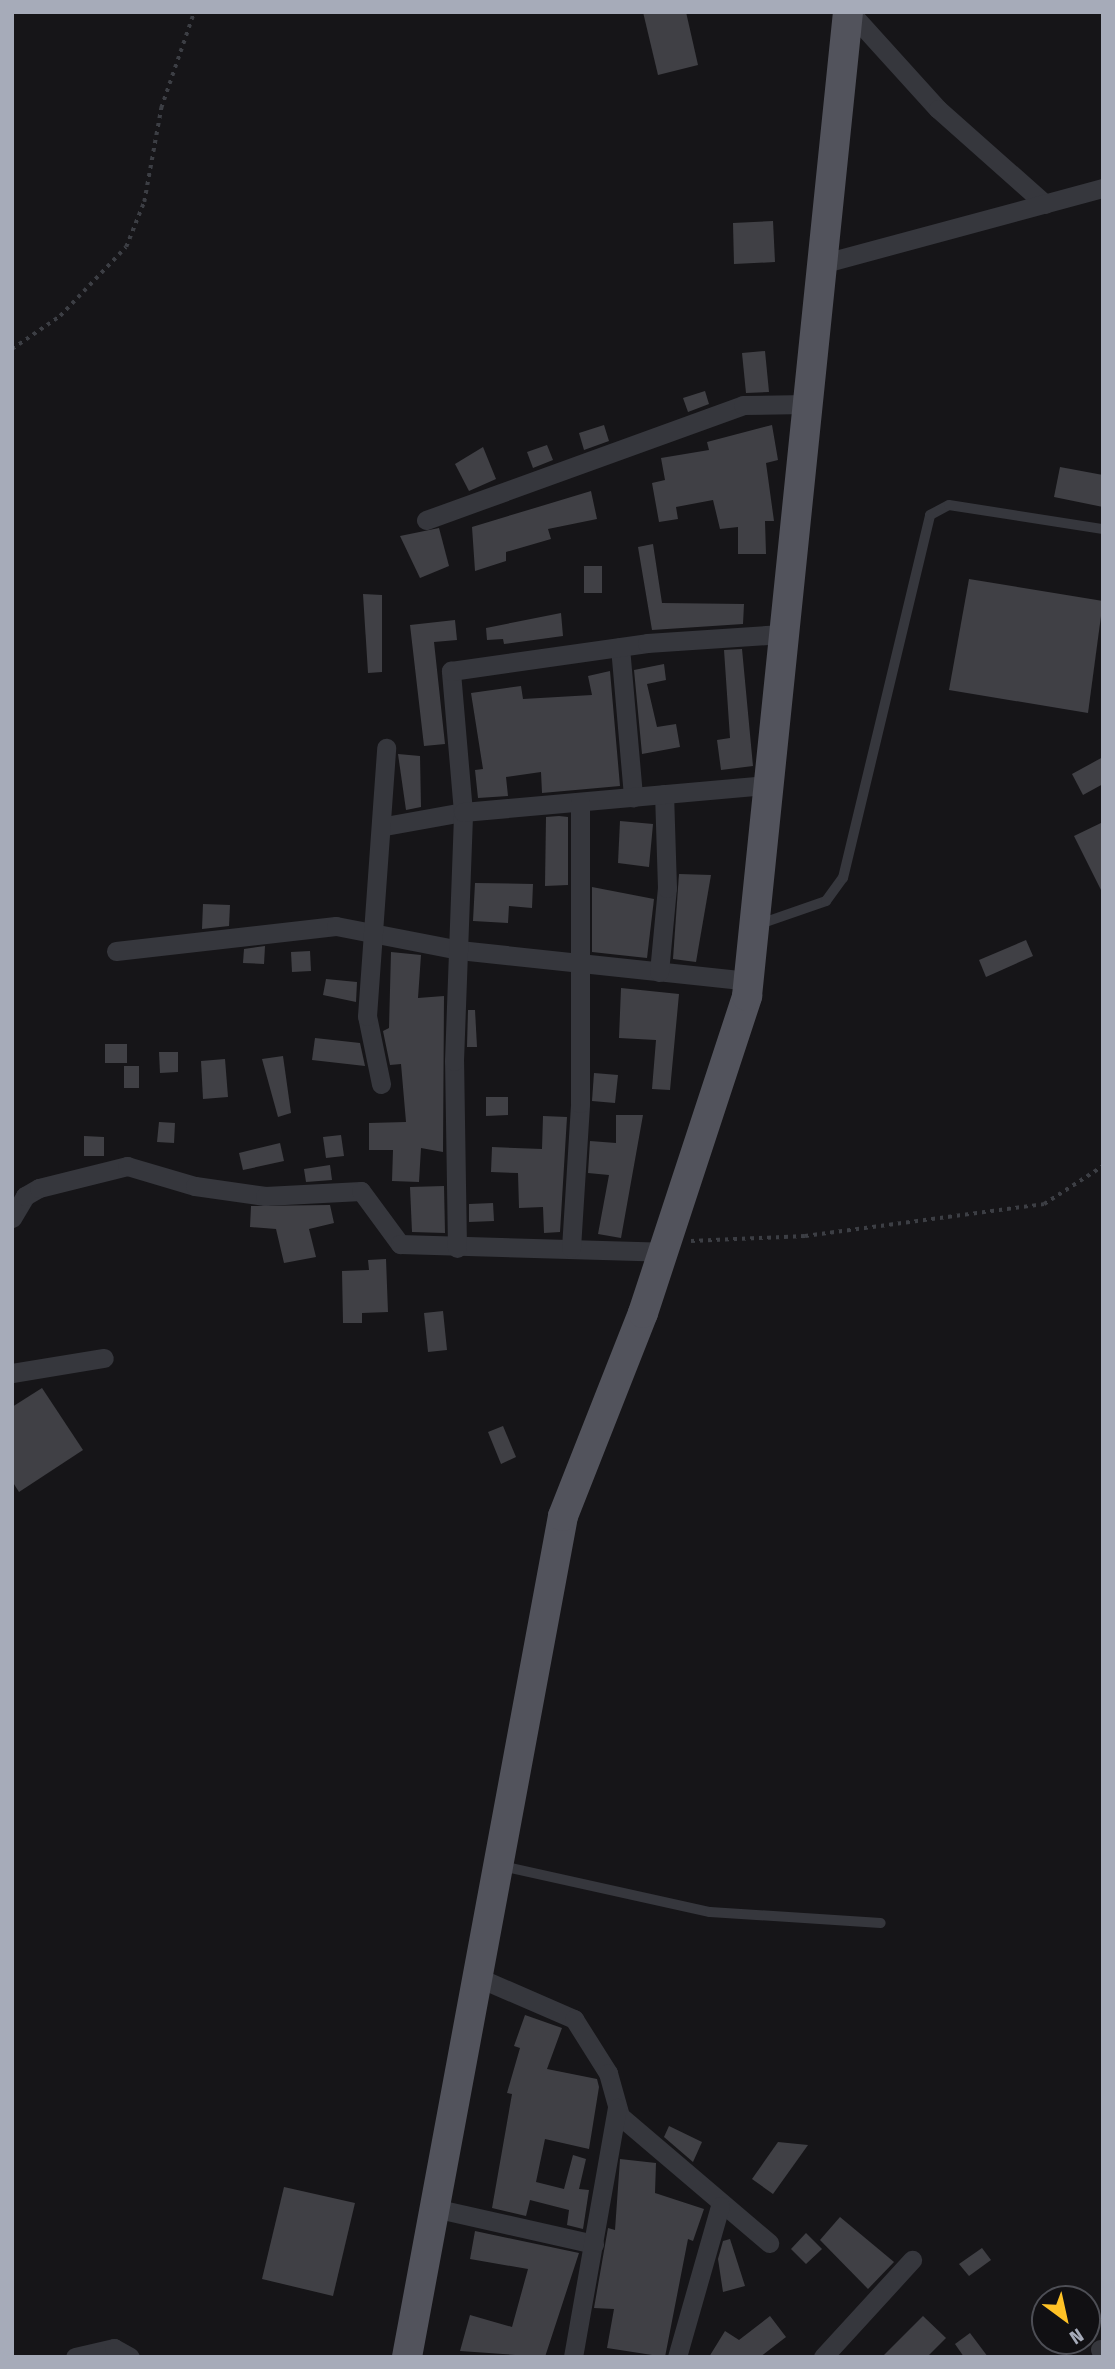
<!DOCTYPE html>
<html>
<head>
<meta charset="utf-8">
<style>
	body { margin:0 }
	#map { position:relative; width:1115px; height:2369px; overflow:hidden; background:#161518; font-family:"Fira Sans Condensed",sans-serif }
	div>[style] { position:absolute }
	.building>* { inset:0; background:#404045 }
	.path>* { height:3.5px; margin-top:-1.75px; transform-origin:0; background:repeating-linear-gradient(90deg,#3c3e44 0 3.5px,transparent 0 8.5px) }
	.service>* { height:10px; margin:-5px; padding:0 5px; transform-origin:5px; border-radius:5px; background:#36373d }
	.minor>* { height:19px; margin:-9.5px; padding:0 9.5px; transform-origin:9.5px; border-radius:9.5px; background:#36373d }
	.primary>* { height:30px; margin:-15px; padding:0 15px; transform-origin:15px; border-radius:15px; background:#52535c }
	span { translate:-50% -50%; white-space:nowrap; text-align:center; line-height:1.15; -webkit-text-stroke:5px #111013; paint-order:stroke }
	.frame { position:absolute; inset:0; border:14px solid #a6abb9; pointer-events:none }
	.north { position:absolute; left:1031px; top:2285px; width:70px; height:70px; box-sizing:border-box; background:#111013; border:2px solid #4d4e55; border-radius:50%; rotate:147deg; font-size:19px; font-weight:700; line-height:28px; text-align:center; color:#a6abb9 }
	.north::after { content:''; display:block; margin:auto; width:24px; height:32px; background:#ffc226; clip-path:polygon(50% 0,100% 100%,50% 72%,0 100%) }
</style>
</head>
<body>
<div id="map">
	<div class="building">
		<i style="clip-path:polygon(643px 12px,686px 12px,698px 65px,658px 75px)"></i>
		<i style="clip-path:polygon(773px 221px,775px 262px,734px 264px,733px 223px)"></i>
		<i style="clip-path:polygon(765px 351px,769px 392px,746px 393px,742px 353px)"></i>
		<i style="clip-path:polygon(705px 391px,709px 404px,688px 412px,683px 398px)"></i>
		<i style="clip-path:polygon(604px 425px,609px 441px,584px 450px,579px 433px)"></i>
		<i style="clip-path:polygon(772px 425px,778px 460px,766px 463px,774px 521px,765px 521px,766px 554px,738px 554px,738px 527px,720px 529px,713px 500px,676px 507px,678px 519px,659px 522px,652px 483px,665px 480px,661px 458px,709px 450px,707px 442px)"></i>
		<i style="clip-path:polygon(547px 445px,553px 460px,533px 468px,527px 452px)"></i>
		<i style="clip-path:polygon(483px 447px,496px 479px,469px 491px,455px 464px)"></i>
		<i style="clip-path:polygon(1060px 467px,1103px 475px,1103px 507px,1054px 497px)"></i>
		<i style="clip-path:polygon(591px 491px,597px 519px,548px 529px,551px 539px,506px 552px,506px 561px,475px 571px,472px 527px)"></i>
		<i style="clip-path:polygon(439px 528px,449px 566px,420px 578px,400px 536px)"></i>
		<i style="clip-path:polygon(653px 544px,662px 603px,744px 604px,743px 624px,652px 630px,638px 547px)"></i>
		<i style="clip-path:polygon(584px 566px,602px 566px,602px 593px,584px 593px)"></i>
		<i style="clip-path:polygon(969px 579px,1103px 601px,1088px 713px,949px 690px)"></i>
		<i style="clip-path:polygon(363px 594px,382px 595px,382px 672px,368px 673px)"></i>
		<i style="clip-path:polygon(561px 613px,563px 636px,504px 644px,503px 639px,487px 640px,486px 628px)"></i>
		<i style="clip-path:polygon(455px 620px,457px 640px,434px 642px,445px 744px,424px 746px,410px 625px)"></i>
		<i style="clip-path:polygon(742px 649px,753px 766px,721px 770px,717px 740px,730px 738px,724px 650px)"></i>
		<i style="clip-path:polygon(664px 664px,666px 680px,647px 684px,657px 727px,676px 724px,680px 747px,642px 754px,634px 670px)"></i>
		<i style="clip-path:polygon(610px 671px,620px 786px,542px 793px,541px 772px,506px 777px,508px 796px,478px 798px,475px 770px,483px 769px,471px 693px,521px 686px,523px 699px,592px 695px,588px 676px)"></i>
		<i style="clip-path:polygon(398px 754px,420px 756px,421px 807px,406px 810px)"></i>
		<i style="clip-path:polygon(1103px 757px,1103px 784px,1083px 795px,1072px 774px)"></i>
		<i style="clip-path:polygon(559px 816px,568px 817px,568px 885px,545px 886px,546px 817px)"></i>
		<i style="clip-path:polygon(620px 821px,653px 824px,649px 867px,618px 863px)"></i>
		<i style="clip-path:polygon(1103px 822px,1103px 894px,1074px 836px)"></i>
		<i style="clip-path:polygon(679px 874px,711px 875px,696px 962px,673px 959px)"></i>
		<i style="clip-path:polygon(475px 883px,533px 884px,532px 908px,509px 906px,508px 923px,473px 921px)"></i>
		<i style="clip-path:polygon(592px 887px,654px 899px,647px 958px,592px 952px)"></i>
		<i style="clip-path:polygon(203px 904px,230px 905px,229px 926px,202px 929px)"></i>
		<i style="clip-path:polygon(1026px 940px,1033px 956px,986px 977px,979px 960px)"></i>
		<i style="clip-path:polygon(265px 946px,264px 964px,243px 963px,244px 949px)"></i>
		<i style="clip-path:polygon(310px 951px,311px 971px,292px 972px,291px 952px)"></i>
		<i style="clip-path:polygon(391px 952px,421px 955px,418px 998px,444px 996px,443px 1152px,421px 1148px,419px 1182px,392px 1181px,393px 1150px,369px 1150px,369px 1123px,406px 1122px,401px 1064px,390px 1065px,383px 1031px,389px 1028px)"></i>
		<i style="clip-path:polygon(326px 979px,357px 982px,356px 1002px,323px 995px)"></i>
		<i style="clip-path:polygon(621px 988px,679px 994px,670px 1090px,652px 1089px,656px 1040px,619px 1038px)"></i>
		<i style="clip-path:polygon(468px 1010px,475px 1010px,477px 1047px,467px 1047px)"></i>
		<i style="clip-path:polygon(315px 1038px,360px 1043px,365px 1066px,312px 1060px)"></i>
		<i style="clip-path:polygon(105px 1044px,127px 1044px,127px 1063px,105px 1063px)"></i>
		<i style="clip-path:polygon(159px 1052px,178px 1052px,178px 1072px,160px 1073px)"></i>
		<i style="clip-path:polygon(283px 1056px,291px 1113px,278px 1117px,262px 1059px)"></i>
		<i style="clip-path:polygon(225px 1059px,228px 1097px,203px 1099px,201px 1061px)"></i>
		<i style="clip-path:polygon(124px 1066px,139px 1066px,139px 1088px,124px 1088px)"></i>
		<i style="clip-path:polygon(594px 1073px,618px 1075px,615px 1103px,592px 1101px)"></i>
		<i style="clip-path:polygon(486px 1097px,508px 1097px,508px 1115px,486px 1116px)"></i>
		<i style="clip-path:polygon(616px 1115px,643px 1115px,621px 1238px,598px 1234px,609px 1175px,588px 1173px,590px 1141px,616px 1143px)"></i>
		<i style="clip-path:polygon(543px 1116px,567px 1117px,560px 1232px,544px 1233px,543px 1207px,519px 1208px,518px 1173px,491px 1172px,492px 1147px,542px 1149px)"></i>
		<i style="clip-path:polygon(159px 1122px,175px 1123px,174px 1143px,157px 1142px)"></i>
		<i style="clip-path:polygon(341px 1135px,344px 1156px,326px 1158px,323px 1137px)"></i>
		<i style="clip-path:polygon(84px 1136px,104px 1137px,104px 1156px,84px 1156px)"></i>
		<i style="clip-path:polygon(280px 1143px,284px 1161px,243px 1170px,239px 1153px)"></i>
		<i style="clip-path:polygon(330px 1165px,332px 1180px,306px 1182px,304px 1169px)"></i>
		<i style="clip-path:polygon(444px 1186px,445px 1233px,412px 1232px,410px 1187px)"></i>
		<i style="clip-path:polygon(493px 1203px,494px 1221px,469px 1222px,469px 1204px)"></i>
		<i style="clip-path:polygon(330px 1205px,334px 1223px,309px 1229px,316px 1257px,284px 1263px,276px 1229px,250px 1227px,251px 1206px)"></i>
		<i style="clip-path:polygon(386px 1259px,388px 1312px,362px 1313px,362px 1323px,343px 1323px,342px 1271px,369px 1270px,368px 1260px)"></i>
		<i style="clip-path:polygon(443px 1311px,447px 1350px,428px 1352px,424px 1313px)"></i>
		<i style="clip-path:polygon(42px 1388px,83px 1450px,19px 1492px,12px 1481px,12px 1407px)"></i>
		<i style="clip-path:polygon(503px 1426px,516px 1457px,501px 1464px,488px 1432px)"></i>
		<i style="clip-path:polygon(525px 2015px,562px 2028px,547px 2069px,597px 2079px,599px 2087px,589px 2149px,545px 2139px,536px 2182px,564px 2189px,573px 2155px,586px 2159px,579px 2189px,589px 2190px,583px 2229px,567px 2225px,569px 2210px,530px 2200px,526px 2216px,492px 2208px,512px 2094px,507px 2093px,520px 2048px,514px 2046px)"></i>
		<i style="clip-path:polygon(669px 2126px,702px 2142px,693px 2162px,664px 2137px)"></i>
		<i style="clip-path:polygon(778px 2142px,808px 2145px,773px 2194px,752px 2179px)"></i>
		<i style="clip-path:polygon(620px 2159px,656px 2163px,655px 2193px,704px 2209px,693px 2241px,688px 2239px,665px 2357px,607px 2348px,614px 2309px,594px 2308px,608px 2228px,615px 2230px)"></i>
		<i style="clip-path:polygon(284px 2187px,355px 2203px,333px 2296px,262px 2279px)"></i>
		<i style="clip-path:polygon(840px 2217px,894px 2262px,868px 2289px,820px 2240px)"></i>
		<i style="clip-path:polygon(475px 2231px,579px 2253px,545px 2357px,460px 2351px,470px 2315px,512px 2327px,528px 2269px,470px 2259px)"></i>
		<i style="clip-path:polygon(806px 2233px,822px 2249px,806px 2264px,791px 2249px)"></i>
		<i style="clip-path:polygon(730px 2239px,745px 2286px,723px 2292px,718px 2259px,723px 2241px)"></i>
		<i style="clip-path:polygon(982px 2248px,991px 2260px,969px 2276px,959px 2264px)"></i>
		<i style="clip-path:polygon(770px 2316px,786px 2337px,760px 2357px,709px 2357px,725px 2331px,739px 2340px)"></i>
		<i style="clip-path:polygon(923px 2316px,946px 2338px,927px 2357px,882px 2357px)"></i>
		<i style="clip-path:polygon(970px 2333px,988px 2357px,964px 2357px,955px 2344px)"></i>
	</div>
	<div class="path">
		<i style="left:12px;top:349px;width:58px;rotate:-34.5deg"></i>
		<i style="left:60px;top:316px;width:95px;rotate:-46.3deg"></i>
		<i style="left:126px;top:247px;width:48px;rotate:-68.2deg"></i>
		<i style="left:144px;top:202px;width:96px;rotate:-79.7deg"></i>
		<i style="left:161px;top:108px;width:102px;rotate:-71deg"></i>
		<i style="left:691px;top:1241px;width:114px;rotate:-2.5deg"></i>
		<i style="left:805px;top:1236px;width:241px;rotate:-7.6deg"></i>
		<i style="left:1044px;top:1204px;width:70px;rotate:-32.8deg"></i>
	</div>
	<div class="service">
		<i style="left:760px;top:924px;width:70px;rotate:-19.2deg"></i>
		<i style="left:826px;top:901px;width:29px;rotate:-54deg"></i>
		<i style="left:843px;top:878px;width:373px;rotate:-76.5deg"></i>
		<i style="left:930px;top:515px;width:21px;rotate:-28deg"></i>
		<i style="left:949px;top:505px;width:156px;rotate:8.9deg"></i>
		<i style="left:502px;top:1866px;width:213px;rotate:12.5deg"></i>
		<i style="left:710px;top:1912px;width:171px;rotate:3.7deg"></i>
	</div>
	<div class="minor">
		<i style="left:850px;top:12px;width:131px;rotate:47.8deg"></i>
		<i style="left:938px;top:109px;width:143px;rotate:41.6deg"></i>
		<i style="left:821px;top:264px;width:292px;rotate:-15.1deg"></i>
		<i style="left:426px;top:520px;width:337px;rotate:-19.9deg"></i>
		<i style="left:743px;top:405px;width:63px;rotate:-0.9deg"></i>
		<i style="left:620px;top:647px;width:151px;rotate:85deg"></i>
		<i style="left:385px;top:826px;width:79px;rotate:-10.2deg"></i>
		<i style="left:463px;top:812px;width:142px;rotate:-94.9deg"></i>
		<i style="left:451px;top:671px;width:198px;rotate:-8.1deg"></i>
		<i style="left:647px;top:643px;width:135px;rotate:-3.8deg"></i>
		<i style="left:116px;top:951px;width:221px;rotate:-6.5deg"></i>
		<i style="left:336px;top:926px;width:125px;rotate:11deg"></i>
		<i style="left:459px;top:950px;width:291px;rotate:6.1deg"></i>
		<i style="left:659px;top:972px;width:84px;rotate:-84.6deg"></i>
		<i style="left:667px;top:888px;width:94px;rotate:-91.8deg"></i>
		<i style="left:381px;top:1084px;width:69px;rotate:-101.6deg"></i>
		<i style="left:367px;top:1016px;width:269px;rotate:-85.9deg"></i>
		<i style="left:12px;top:1218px;width:26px;rotate:-59deg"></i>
		<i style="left:25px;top:1196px;width:16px;rotate:-30deg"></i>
		<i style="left:39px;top:1188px;width:91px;rotate:-14deg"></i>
		<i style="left:127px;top:1166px;width:71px;rotate:16.4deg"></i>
		<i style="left:195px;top:1186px;width:71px;rotate:8.1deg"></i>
		<i style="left:265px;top:1196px;width:96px;rotate:-3deg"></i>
		<i style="left:361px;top:1191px;width:66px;rotate:53.7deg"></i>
		<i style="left:400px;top:1244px;width:263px;rotate:1.7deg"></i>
		<i style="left:457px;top:1248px;width:187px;rotate:-90.9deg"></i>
		<i style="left:454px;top:1061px;width:249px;rotate:-87.9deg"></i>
		<i style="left:463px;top:812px;width:304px;rotate:-5.1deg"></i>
		<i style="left:571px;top:1248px;width:145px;rotate:-86.4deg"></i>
		<i style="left:580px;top:1103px;width:301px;rotate:-90deg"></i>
		<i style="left:12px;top:1373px;width:93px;rotate:-9.3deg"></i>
		<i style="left:477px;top:1977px;width:106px;rotate:23.4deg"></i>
		<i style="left:574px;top:2019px;width:64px;rotate:57.8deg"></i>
		<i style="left:608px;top:2073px;width:45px;rotate:74.4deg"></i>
		<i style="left:620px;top:2116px;width:196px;rotate:40.4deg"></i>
		<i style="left:434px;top:2208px;width:164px;rotate:12.7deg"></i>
		<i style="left:1100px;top:2349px;width:9px;rotate:69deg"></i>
		<i style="left:75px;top:2357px;width:40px;rotate:-13deg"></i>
		<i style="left:114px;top:2348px;width:18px;rotate:29deg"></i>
		<i style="left:573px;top:2357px;width:253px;rotate:-80deg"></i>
		<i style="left:677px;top:2357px;width:157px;rotate:-74.1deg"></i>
		<i style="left:823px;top:2357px;width:132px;rotate:-47.5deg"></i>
	</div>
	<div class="primary">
		<i style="left:407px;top:2357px;width:855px;rotate:-79.49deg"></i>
		<i style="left:563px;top:1516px;width:218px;rotate:-68.5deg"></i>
		<i style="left:643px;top:1313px;width:334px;rotate:-71.8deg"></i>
		<i style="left:747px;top:996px;width:989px;rotate:-84.14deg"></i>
	</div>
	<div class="frame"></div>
	<div class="north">N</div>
</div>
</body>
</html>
